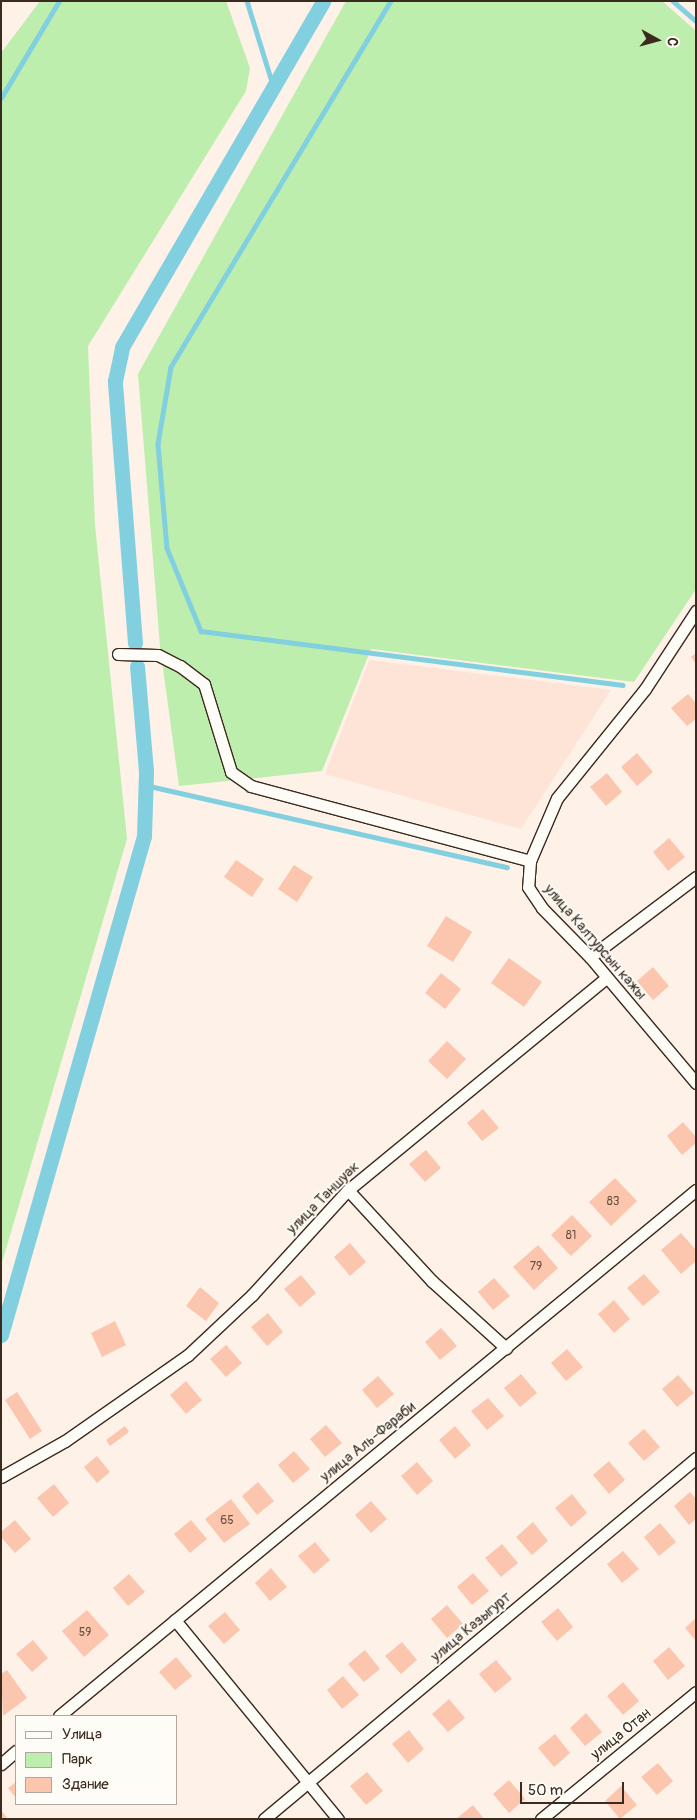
<!DOCTYPE html>
<html>
<head>
<meta charset="utf-8">
<style>
	body { margin:0 }
	#map { position:relative; width:697px; height:1820px; overflow:hidden; background:#fdf1e8; font-family:Pangolin,sans-serif }
	div>[style] { position:absolute }
	.built>* { inset:0; background:#fde4d7 }
	.green>* { inset:0; background:#bdeeae }
	.stream>* { height:4.5px; margin:-2.25px; padding:0 2.25px; transform-origin:2.25px; border-radius:2.25px; background:#82d0df }
	.canal>* { height:15px; margin:-7.5px; padding:0 7.5px; transform-origin:7.5px; border-radius:7.5px; background:#82d0df }
	.building>* { inset:0; background:#fcc6ae }
	.roads { filter:drop-shadow(1px 0 #3b2a1e) drop-shadow(-1px 0 #3b2a1e) drop-shadow(0 1px #3b2a1e) drop-shadow(0 -1px #3b2a1e) }
	.street>* { height:11px; margin:-5.5px; padding:0 5.5px; transform-origin:5.5px; border-radius:5.5px; background:#fdfcf7 }
	span { translate:-50% -50%; white-space:nowrap; text-align:center; line-height:1.15; -webkit-text-stroke:4px #fdfcf7; paint-order:stroke }
	.number-label { font-size:12px; color:#6b5142 }
	.number-label span { -webkit-text-stroke-width:0 }
	.street-label { font-size:15px; color:#3b2a1e }
	.frame { position:absolute; inset:0; border:2px solid #3b2a1e; pointer-events:none }
	.legend { position:absolute; left:15px; top:1715px; width:162px; height:90px; box-sizing:border-box; background:#fdfcf7; border:1px solid #afa8a0; margin:0; padding:6px 9px; list-style:none; font-size:15px; color:#3b2a1e }
	.legend li { display:flex; align-items:center; gap:10px; height:25px }
	.legend b { width:25px; border:1px solid #afa8a0 }
	.north { position:absolute; left:632px; top:15px; width:50px; height:50px; -webkit-text-stroke:4px #fdfcf7; paint-order:stroke; rotate:97deg; font-size:14px; font-weight:700; line-height:20px; text-align:center; color:#3b2a1e }
	.north::after { content:''; display:block; margin:auto; width:18px; height:22px; background:#3b2a1e; clip-path:polygon(50% 0,100% 100%,50% 72%,0 100%) }
	.scale { position:absolute; left:520px; top:1782px; width:104px; height:22px; box-sizing:border-box; border:2px solid #3b2a1e; border-top:0; padding-left:6px; font-size:15px; line-height:18px; white-space:nowrap; color:#3b2a1e; -webkit-text-stroke:4px #fdfcf7; paint-order:stroke }
</style>
</head>
<body>
<div id="map">
	<div class="built">
		<i style="clip-path:polygon(369px 660px,611px 690px,521px 829px,325px 774px)"></i>
	</div>
	<div class="green">
		<i style="clip-path:polygon(40px 1px,226px 1px,250px 68px,246px 91px,88px 346px,95px 525px,127px 839px,1px 1266px,1px 53px)"></i>
		<i style="clip-path:polygon(346px 1px,662px 1px,696px 31px,696px 589px,634px 682px,371px 649px,322px 771px,179px 786px,160px 646px,138px 374px)"></i>
	</div>
	<div class="stream">
		<i style="left:247px;top:1px;width:91px;rotate:72.8deg"></i>
		<i style="left:391px;top:1px;width:427px;rotate:121deg"></i>
		<i style="left:171px;top:367px;width:78px;rotate:99.6deg"></i>
		<i style="left:158px;top:444px;width:104px;rotate:85.1deg"></i>
		<i style="left:167px;top:548px;width:90px;rotate:67.7deg"></i>
		<i style="left:201px;top:631px;width:425px;rotate:7.3deg"></i>
		<i style="left:673px;top:1px;width:30px;rotate:41deg"></i>
		<i style="left:1px;top:98px;width:113px;rotate:-59.1deg"></i>
		<i style="left:145px;top:785px;width:371px;rotate:12.8deg"></i>
	</div>
	<div class="canal">
		<i style="left:135px;top:643px;width:263px;rotate:-94.4deg"></i>
		<i style="left:115px;top:381px;width:35px;rotate:-78deg"></i>
		<i style="left:122px;top:347px;width:400px;rotate:-59.8deg"></i>
		<i style="left:1px;top:1335px;width:519px;rotate:-74.01deg"></i>
		<i style="left:144px;top:836px;width:65px;rotate:-88.2deg"></i>
		<i style="left:146px;top:771px;width:105px;rotate:-94.9deg"></i>
	</div>
	<div class="building">
		<i style="clip-path:polygon(696px 653px,696px 664px,691px 657px)"></i>
		<i style="clip-path:polygon(688px 694px,696px 703px,696px 719px,687px 726px,671px 708px)"></i>
		<i style="clip-path:polygon(637px 753px,653px 772px,637px 786px,621px 767px)"></i>
		<i style="clip-path:polygon(607px 773px,622px 792px,606px 806px,590px 787px)"></i>
		<i style="clip-path:polygon(669px 838px,685px 857px,668px 871px,653px 852px)"></i>
		<i style="clip-path:polygon(236px 860px,264px 879px,252px 897px,224px 877px)"></i>
		<i style="clip-path:polygon(294px 865px,313px 877px,297px 902px,278px 889px)"></i>
		<i style="clip-path:polygon(446px 916px,472px 932px,453px 962px,427px 946px)"></i>
		<i style="clip-path:polygon(509px 958px,542px 982px,524px 1007px,491px 983px)"></i>
		<i style="clip-path:polygon(653px 967px,669px 986px,653px 1000px,637px 981px)"></i>
		<i style="clip-path:polygon(441px 973px,461px 989px,445px 1009px,425px 993px)"></i>
		<i style="clip-path:polygon(447px 1041px,466px 1059px,447px 1079px,428px 1061px)"></i>
		<i style="clip-path:polygon(483px 1109px,499px 1128px,482px 1141px,467px 1123px)"></i>
		<i style="clip-path:polygon(683px 1122px,696px 1137px,696px 1143px,682px 1155px,667px 1136px)"></i>
		<i style="clip-path:polygon(426px 1150px,441px 1168px,425px 1182px,409px 1164px)"></i>
		<i style="clip-path:polygon(615px 1178px,637px 1201px,611px 1226px,589px 1202px)"></i>
		<i style="clip-path:polygon(572px 1215px,592px 1236px,571px 1256px,551px 1235px)"></i>
		<i style="clip-path:polygon(681px 1233px,696px 1250px,696px 1261px,681px 1274px,661px 1250px)"></i>
		<i style="clip-path:polygon(350px 1243px,366px 1262px,350px 1276px,334px 1257px)"></i>
		<i style="clip-path:polygon(538px 1245px,558px 1268px,534px 1290px,513px 1267px)"></i>
		<i style="clip-path:polygon(644px 1274px,660px 1292px,643px 1306px,627px 1288px)"></i>
		<i style="clip-path:polygon(301px 1275px,316px 1293px,300px 1307px,284px 1289px)"></i>
		<i style="clip-path:polygon(494px 1278px,510px 1296px,493px 1310px,478px 1292px)"></i>
		<i style="clip-path:polygon(200px 1287px,219px 1303px,206px 1321px,186px 1306px)"></i>
		<i style="clip-path:polygon(614px 1300px,630px 1319px,614px 1333px,598px 1314px)"></i>
		<i style="clip-path:polygon(268px 1313px,283px 1332px,267px 1346px,251px 1327px)"></i>
		<i style="clip-path:polygon(115px 1321px,126px 1345px,102px 1357px,91px 1333px)"></i>
		<i style="clip-path:polygon(441px 1328px,457px 1346px,440px 1360px,425px 1342px)"></i>
		<i style="clip-path:polygon(226px 1345px,242px 1363px,226px 1377px,210px 1359px)"></i>
		<i style="clip-path:polygon(567px 1349px,583px 1367px,566px 1381px,551px 1363px)"></i>
		<i style="clip-path:polygon(521px 1374px,537px 1393px,520px 1407px,504px 1388px)"></i>
		<i style="clip-path:polygon(678px 1375px,694px 1393px,677px 1407px,662px 1389px)"></i>
		<i style="clip-path:polygon(378px 1376px,394px 1394px,377px 1408px,362px 1390px)"></i>
		<i style="clip-path:polygon(186px 1381px,202px 1400px,186px 1414px,170px 1395px)"></i>
		<i style="clip-path:polygon(17px 1392px,42px 1431px,30px 1439px,5px 1400px)"></i>
		<i style="clip-path:polygon(488px 1398px,504px 1416px,487px 1430px,471px 1411px)"></i>
		<i style="clip-path:polygon(326px 1425px,342px 1443px,325px 1457px,310px 1439px)"></i>
		<i style="clip-path:polygon(125px 1426px,129px 1432px,110px 1446px,106px 1440px)"></i>
		<i style="clip-path:polygon(455px 1426px,471px 1445px,455px 1459px,439px 1440px)"></i>
		<i style="clip-path:polygon(644px 1429px,660px 1447px,644px 1461px,628px 1443px)"></i>
		<i style="clip-path:polygon(294px 1451px,310px 1469px,293px 1483px,278px 1465px)"></i>
		<i style="clip-path:polygon(97px 1456px,110px 1472px,97px 1483px,84px 1467px)"></i>
		<i style="clip-path:polygon(609px 1461px,625px 1480px,609px 1494px,593px 1475px)"></i>
		<i style="clip-path:polygon(417px 1462px,433px 1481px,417px 1495px,401px 1476px)"></i>
		<i style="clip-path:polygon(258px 1482px,274px 1501px,257px 1515px,242px 1496px)"></i>
		<i style="clip-path:polygon(54px 1484px,69px 1503px,53px 1517px,37px 1498px)"></i>
		<i style="clip-path:polygon(690px 1492px,696px 1499px,696px 1519px,689px 1525px,674px 1506px)"></i>
		<i style="clip-path:polygon(572px 1494px,587px 1513px,571px 1527px,555px 1508px)"></i>
		<i style="clip-path:polygon(231px 1499px,250px 1524px,224px 1543px,205px 1519px)"></i>
		<i style="clip-path:polygon(371px 1501px,387px 1519px,371px 1533px,355px 1515px)"></i>
		<i style="clip-path:polygon(15px 1520px,31px 1539px,15px 1553px,1px 1537px,1px 1532px)"></i>
		<i style="clip-path:polygon(191px 1520px,207px 1539px,190px 1553px,174px 1534px)"></i>
		<i style="clip-path:polygon(533px 1522px,548px 1541px,532px 1555px,516px 1537px)"></i>
		<i style="clip-path:polygon(660px 1523px,676px 1542px,659px 1556px,644px 1537px)"></i>
		<i style="clip-path:polygon(315px 1542px,330px 1560px,314px 1574px,298px 1556px)"></i>
		<i style="clip-path:polygon(502px 1544px,518px 1563px,501px 1577px,485px 1558px)"></i>
		<i style="clip-path:polygon(623px 1551px,639px 1569px,622px 1583px,607px 1564px)"></i>
		<i style="clip-path:polygon(271px 1568px,287px 1587px,270px 1601px,255px 1583px)"></i>
		<i style="clip-path:polygon(473px 1573px,489px 1591px,472px 1605px,457px 1587px)"></i>
		<i style="clip-path:polygon(129px 1574px,145px 1592px,128px 1606px,113px 1588px)"></i>
		<i style="clip-path:polygon(447px 1605px,463px 1624px,447px 1638px,431px 1619px)"></i>
		<i style="clip-path:polygon(558px 1608px,573px 1627px,557px 1641px,541px 1622px)"></i>
		<i style="clip-path:polygon(87px 1610px,109px 1635px,84px 1657px,62px 1631px)"></i>
		<i style="clip-path:polygon(225px 1612px,240px 1630px,224px 1644px,208px 1626px)"></i>
		<i style="clip-path:polygon(696px 1618px,696px 1641px,685px 1628px)"></i>
		<i style="clip-path:polygon(33px 1640px,48px 1658px,32px 1672px,16px 1654px)"></i>
		<i style="clip-path:polygon(402px 1642px,417px 1660px,401px 1674px,385px 1656px)"></i>
		<i style="clip-path:polygon(669px 1647px,685px 1666px,668px 1680px,653px 1661px)"></i>
		<i style="clip-path:polygon(365px 1650px,380px 1669px,364px 1682px,348px 1664px)"></i>
		<i style="clip-path:polygon(176px 1657px,192px 1676px,175px 1690px,159px 1672px)"></i>
		<i style="clip-path:polygon(496px 1660px,512px 1679px,495px 1693px,479px 1674px)"></i>
		<i style="clip-path:polygon(7px 1670px,27px 1698px,3px 1716px,1px 1674px)"></i>
		<i style="clip-path:polygon(343px 1676px,359px 1695px,342px 1709px,327px 1690px)"></i>
		<i style="clip-path:polygon(623px 1682px,639px 1701px,623px 1715px,607px 1696px)"></i>
		<i style="clip-path:polygon(449px 1699px,465px 1718px,448px 1732px,432px 1714px)"></i>
		<i style="clip-path:polygon(586px 1713px,602px 1732px,585px 1746px,570px 1728px)"></i>
		<i style="clip-path:polygon(409px 1730px,424px 1749px,408px 1763px,392px 1744px)"></i>
		<i style="clip-path:polygon(555px 1734px,570px 1753px,554px 1767px,538px 1748px)"></i>
		<i style="clip-path:polygon(658px 1763px,673px 1781px,657px 1795px,641px 1777px)"></i>
		<i style="clip-path:polygon(367px 1772px,383px 1791px,366px 1805px,350px 1786px)"></i>
		<i style="clip-path:polygon(509px 1780px,525px 1799px,509px 1813px,493px 1794px)"></i>
		<i style="clip-path:polygon(16px 1782px,16px 1798px,8px 1788px)"></i>
		<i style="clip-path:polygon(621px 1786px,637px 1805px,620px 1819px,605px 1801px)"></i>
		<i style="clip-path:polygon(473px 1805px,484px 1819px,456px 1819px)"></i>
		<i style="clip-path:polygon(1px 1810px,8px 1819px,1px 1819px)"></i>
	</div>
	<div class="roads">
		<div class="street">
			<i style="left:696px;top:611px;width:93px;rotate:123.2deg"></i>
			<i style="left:645px;top:689px;width:140px;rotate:128.9deg"></i>
			<i style="left:557px;top:798px;width:69px;rotate:113.2deg"></i>
			<i style="left:530px;top:861px;width:26px;rotate:94deg"></i>
			<i style="left:528px;top:887px;width:25px;rotate:56deg"></i>
			<i style="left:542px;top:908px;width:69px;rotate:45.6deg"></i>
			<i style="left:590px;top:957px;width:165px;rotate:49.9deg"></i>
			<i style="left:118px;top:654px;width:40px;rotate:1.4deg"></i>
			<i style="left:158px;top:655px;width:25px;rotate:27deg"></i>
			<i style="left:180px;top:666px;width:30px;rotate:37deg"></i>
			<i style="left:204px;top:684px;width:92px;rotate:72.9deg"></i>
			<i style="left:231px;top:772px;width:24px;rotate:35deg"></i>
			<i style="left:251px;top:786px;width:289px;rotate:15deg"></i>
			<i style="left:590px;top:957px;width:133px;rotate:-37deg"></i>
			<i style="left:348px;top:1190px;width:124px;rotate:47.3deg"></i>
			<i style="left:432px;top:1281px;width:100px;rotate:42.2deg"></i>
			<i style="left:1px;top:1477px;width:73px;rotate:-29.4deg"></i>
			<i style="left:65px;top:1441px;width:150px;rotate:-35deg"></i>
			<i style="left:188px;top:1355px;width:88px;rotate:-43.2deg"></i>
			<i style="left:252px;top:1295px;width:142px;rotate:-47.6deg"></i>
			<i style="left:348px;top:1190px;width:334px;rotate:-39.4deg"></i>
			<i style="left:175px;top:1620px;width:257px;rotate:50.7deg"></i>
			<i style="left:59px;top:1716px;width:826px;rotate:-39.55deg"></i>
			<i style="left:1px;top:1764px;width:20px;rotate:-41deg"></i>
			<i style="left:264px;top:1819px;width:563px;rotate:-39.88deg"></i>
			<i style="left:541px;top:1819px;width:200px;rotate:-39.3deg"></i>
		</div>
	</div>
	<div class="number-label">
		<span style="left:613px;top:1202px">83</span>
		<span style="left:571px;top:1236px">81</span>
		<span style="left:536px;top:1267px">79</span>
		<span style="left:227px;top:1521px">65</span>
		<span style="left:85px;top:1633px">59</span>
	</div>
	<div class="street-label">
		<span style="left:595px;top:942px;rotate:49deg">улица Калтурсын кажы</span>
		<span style="left:323px;top:1198px;rotate:-45deg">улица Таншуак</span>
		<span style="left:368px;top:1442px;rotate:-39deg">улица Аль-Фараби</span>
		<span style="left:471px;top:1627px;rotate:-40deg">улица Казыгурт</span>
		<span style="left:621px;top:1734px;rotate:-39deg">улица Отан</span>
	</div>
	<div class="frame"></div>
	<ul class="legend">
	<li><b style="height:6px;background:#fdfcf7"></b>Улица</li>
	<li><b style="height:14px;background:#bdeeae"></b>Парк</li>
	<li><b style="height:14px;background:#fcc6ae"></b>Здание</li>
	</ul>
	<div class="north">С</div>
	<div class="scale">50 m</div>
</div>
</body>
</html>
